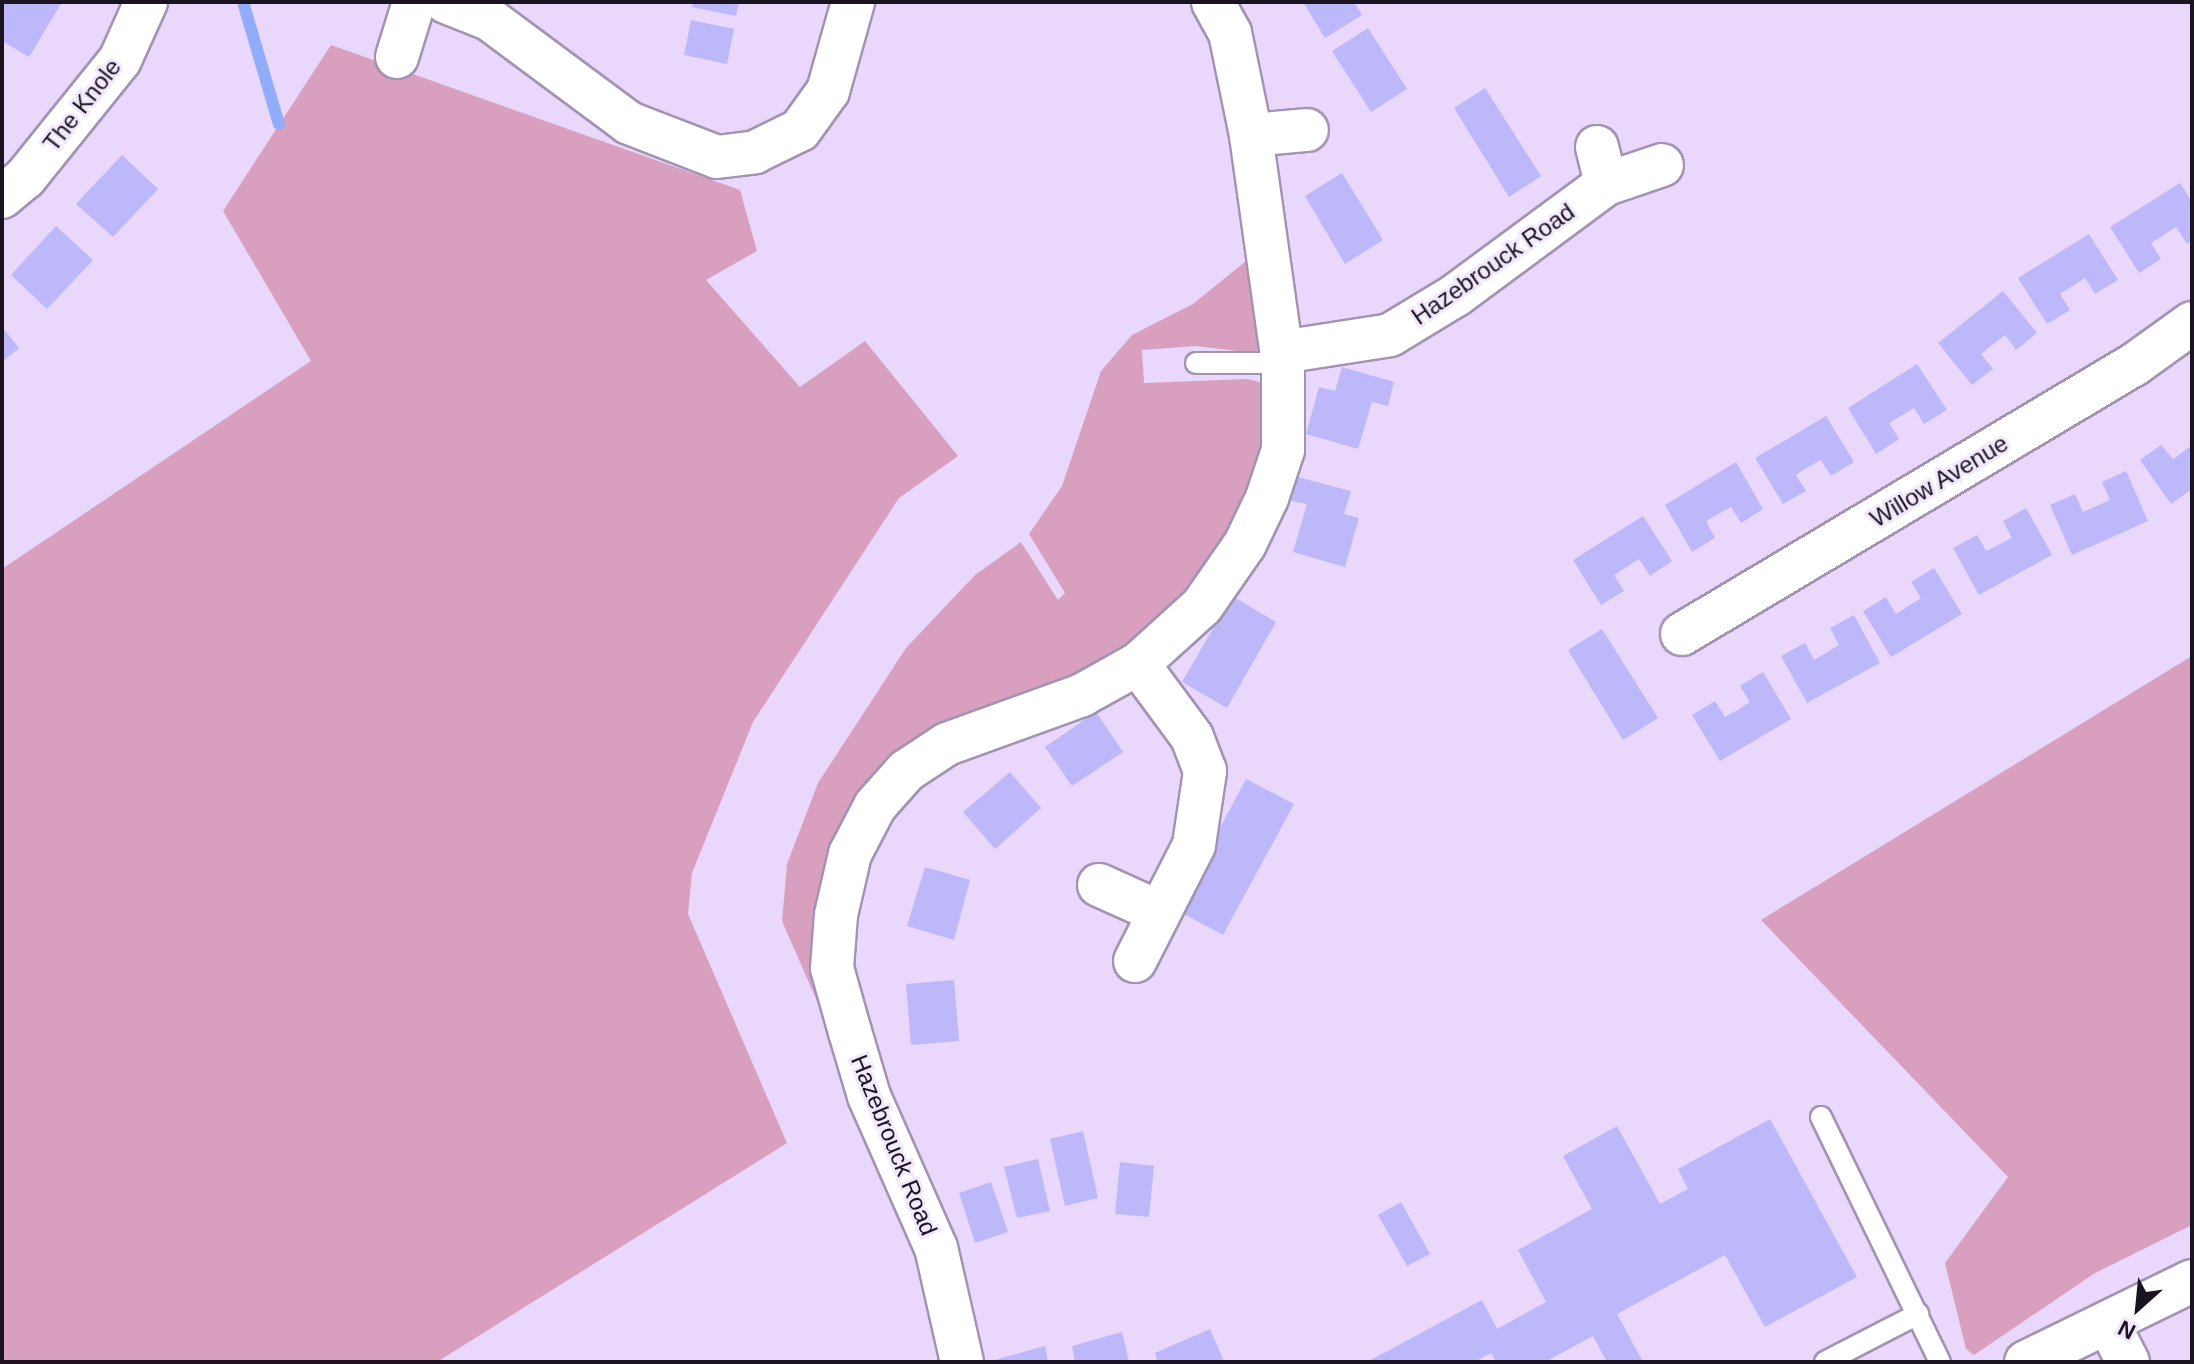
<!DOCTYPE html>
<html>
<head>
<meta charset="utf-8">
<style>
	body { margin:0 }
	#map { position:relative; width:2194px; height:1364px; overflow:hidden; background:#e9d8fb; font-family:Helvetica,sans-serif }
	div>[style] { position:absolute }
	.green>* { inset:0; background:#d89fbe }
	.stream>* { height:12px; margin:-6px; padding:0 6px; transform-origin:6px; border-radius:6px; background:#91acf8 }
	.building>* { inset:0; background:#bdb8f9 }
	.roads { filter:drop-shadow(2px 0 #a393b3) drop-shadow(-2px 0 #a393b3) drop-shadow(0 2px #a393b3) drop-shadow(0 -2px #a393b3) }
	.lane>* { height:20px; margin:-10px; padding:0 10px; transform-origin:10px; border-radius:10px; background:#fff }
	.street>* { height:42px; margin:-21px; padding:0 21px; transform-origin:21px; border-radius:21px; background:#fff }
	span { translate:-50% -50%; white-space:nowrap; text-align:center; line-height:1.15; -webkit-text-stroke:6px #f2e8fd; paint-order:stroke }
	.street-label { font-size:24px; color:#1a1420 }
	.frame { position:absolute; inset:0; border:4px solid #1a1420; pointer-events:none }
	.north { position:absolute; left:2098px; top:1268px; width:80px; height:80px; -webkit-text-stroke:6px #f2e8fd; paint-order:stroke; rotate:207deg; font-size:22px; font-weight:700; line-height:32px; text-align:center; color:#1a1420 }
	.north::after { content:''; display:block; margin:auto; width:28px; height:36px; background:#1a1420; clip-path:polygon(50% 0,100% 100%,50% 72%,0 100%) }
</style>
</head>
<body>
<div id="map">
	<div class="green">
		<i style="clip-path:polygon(331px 45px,740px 190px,757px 251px,706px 280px,800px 387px,865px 341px,958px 456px,899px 498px,753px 722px,692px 873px,688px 914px,787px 1143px,437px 1362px,2px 1362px,2px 569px,311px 361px,223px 211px)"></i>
		<i style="clip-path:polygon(1251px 257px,1264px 344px,1254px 353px,1196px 346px,1142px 350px,1144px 383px,1247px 379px,1267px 384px,1263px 469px,1212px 569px,1142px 641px,1084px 674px,956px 717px,919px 744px,831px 856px,820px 891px,817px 936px,831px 1033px,782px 921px,787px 864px,818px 783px,906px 648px,975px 575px,1021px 542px,1058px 600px,1065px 593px,1029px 534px,1062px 486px,1101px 371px,1132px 335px,1193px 304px)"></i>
		<i style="clip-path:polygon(2192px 656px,2192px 1225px,2095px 1273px,1974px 1355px,1966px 1349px,1945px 1263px,2008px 1177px,1761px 920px)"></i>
	</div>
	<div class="stream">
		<i style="left:243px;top:2px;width:127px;rotate:73.6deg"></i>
	</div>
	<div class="building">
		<i style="clip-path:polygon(2px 2px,62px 2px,29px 57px,2px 41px)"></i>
		<i style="clip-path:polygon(693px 2px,739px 2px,736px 16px,692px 7px)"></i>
		<i style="clip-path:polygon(1303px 2px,1354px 2px,1362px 15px,1325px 38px)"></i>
		<i style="clip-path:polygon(691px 20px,734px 29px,727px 64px,684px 55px)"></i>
		<i style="clip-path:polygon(1368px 28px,1407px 89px,1371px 112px,1332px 51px)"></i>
		<i style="clip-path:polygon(1485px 88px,1541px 176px,1509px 197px,1454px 108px)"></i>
		<i style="clip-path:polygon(122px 155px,158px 189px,113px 237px,76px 204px)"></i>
		<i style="clip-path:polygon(1342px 173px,1383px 240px,1345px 264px,1305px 196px)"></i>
		<i style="clip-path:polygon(2180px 183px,2192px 202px,2192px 240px,2187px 244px,2176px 227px,2164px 235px,2151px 243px,2161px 259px,2139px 273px,2110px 227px)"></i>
		<i style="clip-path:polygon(56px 226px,93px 260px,47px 309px,11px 275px)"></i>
		<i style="clip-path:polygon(2089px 234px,2118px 280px,2095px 294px,2085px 278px,2060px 294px,2070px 310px,2047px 324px,2018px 278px)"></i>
		<i style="clip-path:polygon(2003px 291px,2037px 333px,2016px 350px,2005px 335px,1992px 345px,1981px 354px,1993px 369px,1972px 385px,1938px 343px)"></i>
		<i style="clip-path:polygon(2px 327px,19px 348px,2px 362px)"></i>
		<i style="clip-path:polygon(1917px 364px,1947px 410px,1924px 424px,1914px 408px,1889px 423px,1899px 439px,1876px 454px,1848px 408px)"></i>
		<i style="clip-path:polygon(1342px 367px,1394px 382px,1388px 406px,1372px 402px,1358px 449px,1306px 434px,1319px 387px,1335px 391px)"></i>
		<i style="clip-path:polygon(1826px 416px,1854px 462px,1831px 476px,1821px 460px,1808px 467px,1796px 475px,1806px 491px,1783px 504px,1755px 458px)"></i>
		<i style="clip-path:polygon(2161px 445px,2173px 459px,2192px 445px,2192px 489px,2171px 504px,2140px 460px)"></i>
		<i style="clip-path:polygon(1736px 462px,1763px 509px,1741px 523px,1731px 507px,1706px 521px,1715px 538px,1692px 552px,1665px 505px)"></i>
		<i style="clip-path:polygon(2126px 471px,2148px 521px,2072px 555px,2050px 505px,2075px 494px,2083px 512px,2110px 500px,2102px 482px)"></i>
		<i style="clip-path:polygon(1298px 477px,1351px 491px,1344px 514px,1359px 518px,1345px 567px,1293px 552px,1307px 504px,1291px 501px)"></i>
		<i style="clip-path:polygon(2026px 508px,2052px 555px,1979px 595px,1953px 548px,1977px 535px,1986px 551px,2012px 538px,2003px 521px)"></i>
		<i style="clip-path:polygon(1643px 516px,1672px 561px,1650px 576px,1639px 559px,1614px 575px,1624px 591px,1601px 605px,1573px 560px)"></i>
		<i style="clip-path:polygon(1934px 568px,1962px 614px,1891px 657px,1863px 611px,1886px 597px,1896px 614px,1921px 598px,1911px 582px)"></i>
		<i style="clip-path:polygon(1232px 596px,1276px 622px,1227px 708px,1182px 682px)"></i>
		<i style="clip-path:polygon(1854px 615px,1880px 663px,1807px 703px,1781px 656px,1805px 643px,1814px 660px,1839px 645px,1830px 628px)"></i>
		<i style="clip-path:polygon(1602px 629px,1658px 718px,1623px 740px,1568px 650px)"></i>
		<i style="clip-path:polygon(1763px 672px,1791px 719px,1720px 761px,1692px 715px,1715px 701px,1725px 717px,1738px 710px,1750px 702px,1740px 686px)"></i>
		<i style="clip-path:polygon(1096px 712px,1123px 752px,1072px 786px,1045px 747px)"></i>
		<i style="clip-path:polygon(1010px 772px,1041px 808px,995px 849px,963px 812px)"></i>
		<i style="clip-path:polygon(1246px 779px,1294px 804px,1223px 935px,1176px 910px)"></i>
		<i style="clip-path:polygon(925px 867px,970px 880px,954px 940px,907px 926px)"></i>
		<i style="clip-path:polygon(954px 980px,959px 1041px,911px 1045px,906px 984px)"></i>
		<i style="clip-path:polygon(1770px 1119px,1857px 1277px,1765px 1327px,1725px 1255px,1617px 1314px,1643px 1362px,1607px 1362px,1593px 1336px,1545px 1362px,1496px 1362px,1491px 1353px,1474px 1362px,1367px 1362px,1482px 1300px,1497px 1329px,1546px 1302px,1518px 1250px,1592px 1209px,1563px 1156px,1617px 1126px,1660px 1204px,1688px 1189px,1678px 1169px)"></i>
		<i style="clip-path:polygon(1083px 1131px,1098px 1198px,1065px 1206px,1050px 1139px)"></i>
		<i style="clip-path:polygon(1038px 1159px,1050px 1211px,1017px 1218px,1004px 1167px)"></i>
		<i style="clip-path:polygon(1120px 1162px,1154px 1166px,1149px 1217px,1115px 1214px)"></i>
		<i style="clip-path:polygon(991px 1182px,1008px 1232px,975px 1243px,959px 1193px)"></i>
		<i style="clip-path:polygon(1401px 1202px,1430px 1254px,1407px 1266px,1378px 1215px)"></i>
		<i style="clip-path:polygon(1210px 1329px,1224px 1361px,1158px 1362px,1155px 1353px)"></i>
		<i style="clip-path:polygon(1122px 1332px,1129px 1362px,1075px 1362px,1072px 1346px)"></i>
		<i style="clip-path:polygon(1045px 1346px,1048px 1362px,991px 1362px,991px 1361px)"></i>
	</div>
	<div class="roads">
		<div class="lane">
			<i style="left:1196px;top:363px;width:87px"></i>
			<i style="left:1821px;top:1117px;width:272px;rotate:64.1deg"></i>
			<i style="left:1825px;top:1362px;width:105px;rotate:-27.3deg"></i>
		</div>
		<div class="street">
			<i style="left:446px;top:2px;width:46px;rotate:21.6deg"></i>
			<i style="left:489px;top:19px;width:174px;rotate:36.6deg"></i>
			<i style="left:629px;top:123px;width:94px;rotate:21.1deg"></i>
			<i style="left:717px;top:157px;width:38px;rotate:-7deg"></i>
			<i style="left:755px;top:152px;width:50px;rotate:-26.1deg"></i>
			<i style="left:800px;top:130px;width:48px;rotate:-54.3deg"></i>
			<i style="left:828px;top:91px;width:92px;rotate:-74.3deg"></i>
			<i style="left:397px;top:57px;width:58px;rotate:-72.8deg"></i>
			<i style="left:1251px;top:135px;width:56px;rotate:-5.1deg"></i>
			<i style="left:1597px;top:147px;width:38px;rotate:76deg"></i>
			<i style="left:2px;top:197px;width:30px;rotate:-40deg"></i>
			<i style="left:25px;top:178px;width:151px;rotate:-51.2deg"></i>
			<i style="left:120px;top:60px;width:64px;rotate:-65.9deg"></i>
			<i style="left:1282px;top:352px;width:109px;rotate:-8.9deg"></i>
			<i style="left:1390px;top:335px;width:77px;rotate:-31.2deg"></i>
			<i style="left:1456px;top:295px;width:187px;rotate:-36.5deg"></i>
			<i style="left:1606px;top:184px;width:59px;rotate:-18.7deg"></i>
			<i style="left:1682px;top:634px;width:527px;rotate:-30.8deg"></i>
			<i style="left:2135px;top:364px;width:70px;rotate:-35.7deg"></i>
			<i style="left:1099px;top:885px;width:66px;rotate:24.2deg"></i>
			<i style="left:1135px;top:961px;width:130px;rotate:-63deg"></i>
			<i style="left:1194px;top:845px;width:75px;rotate:-81.5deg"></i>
			<i style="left:1205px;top:771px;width:36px;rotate:-111deg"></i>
			<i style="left:1192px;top:737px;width:91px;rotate:-126.5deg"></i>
			<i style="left:2108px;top:1323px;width:44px;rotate:62.9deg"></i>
			<i style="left:962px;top:1362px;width:117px;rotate:-102.8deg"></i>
			<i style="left:936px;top:1248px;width:166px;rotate:-113.8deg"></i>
			<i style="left:869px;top:1096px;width:67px;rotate:-106.5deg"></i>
			<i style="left:850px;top:1032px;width:66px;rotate:-105.7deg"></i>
			<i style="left:832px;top:968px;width:53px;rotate:-85.7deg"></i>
			<i style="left:836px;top:915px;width:63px;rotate:-77.1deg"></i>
			<i style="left:850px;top:854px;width:54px;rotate:-62.5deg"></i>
			<i style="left:875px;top:806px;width:47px;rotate:-48.5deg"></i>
			<i style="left:906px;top:771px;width:49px;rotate:-33.4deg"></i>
			<i style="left:947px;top:744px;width:144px;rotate:-19.9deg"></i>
			<i style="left:1082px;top:695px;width:64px;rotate:-29deg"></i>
			<i style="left:1138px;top:664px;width:86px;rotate:-42.2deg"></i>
			<i style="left:1202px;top:606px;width:75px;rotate:-55.3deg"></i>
			<i style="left:1245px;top:544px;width:51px;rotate:-64.4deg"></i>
			<i style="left:1267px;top:498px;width:51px;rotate:-71.6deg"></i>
			<i style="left:1283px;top:450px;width:87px;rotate:-90deg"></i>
			<i style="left:1283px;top:363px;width:230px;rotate:-98deg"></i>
			<i style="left:1251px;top:135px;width:104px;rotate:-101.6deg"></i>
			<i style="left:1230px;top:33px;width:35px;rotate:-119deg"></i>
			<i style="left:2026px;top:1362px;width:185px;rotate:-26deg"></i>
		</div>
	</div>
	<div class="street-label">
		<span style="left:82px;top:105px;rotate:-52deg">The Knole</span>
		<span style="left:1493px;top:264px;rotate:-35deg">Hazebrouck Road</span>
		<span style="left:1939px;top:481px;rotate:-31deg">Willow Avenue</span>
		<span style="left:894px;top:1145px;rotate:68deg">Hazebrouck Road</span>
	</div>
	<div class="frame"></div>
	<div class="north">N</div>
</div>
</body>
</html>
